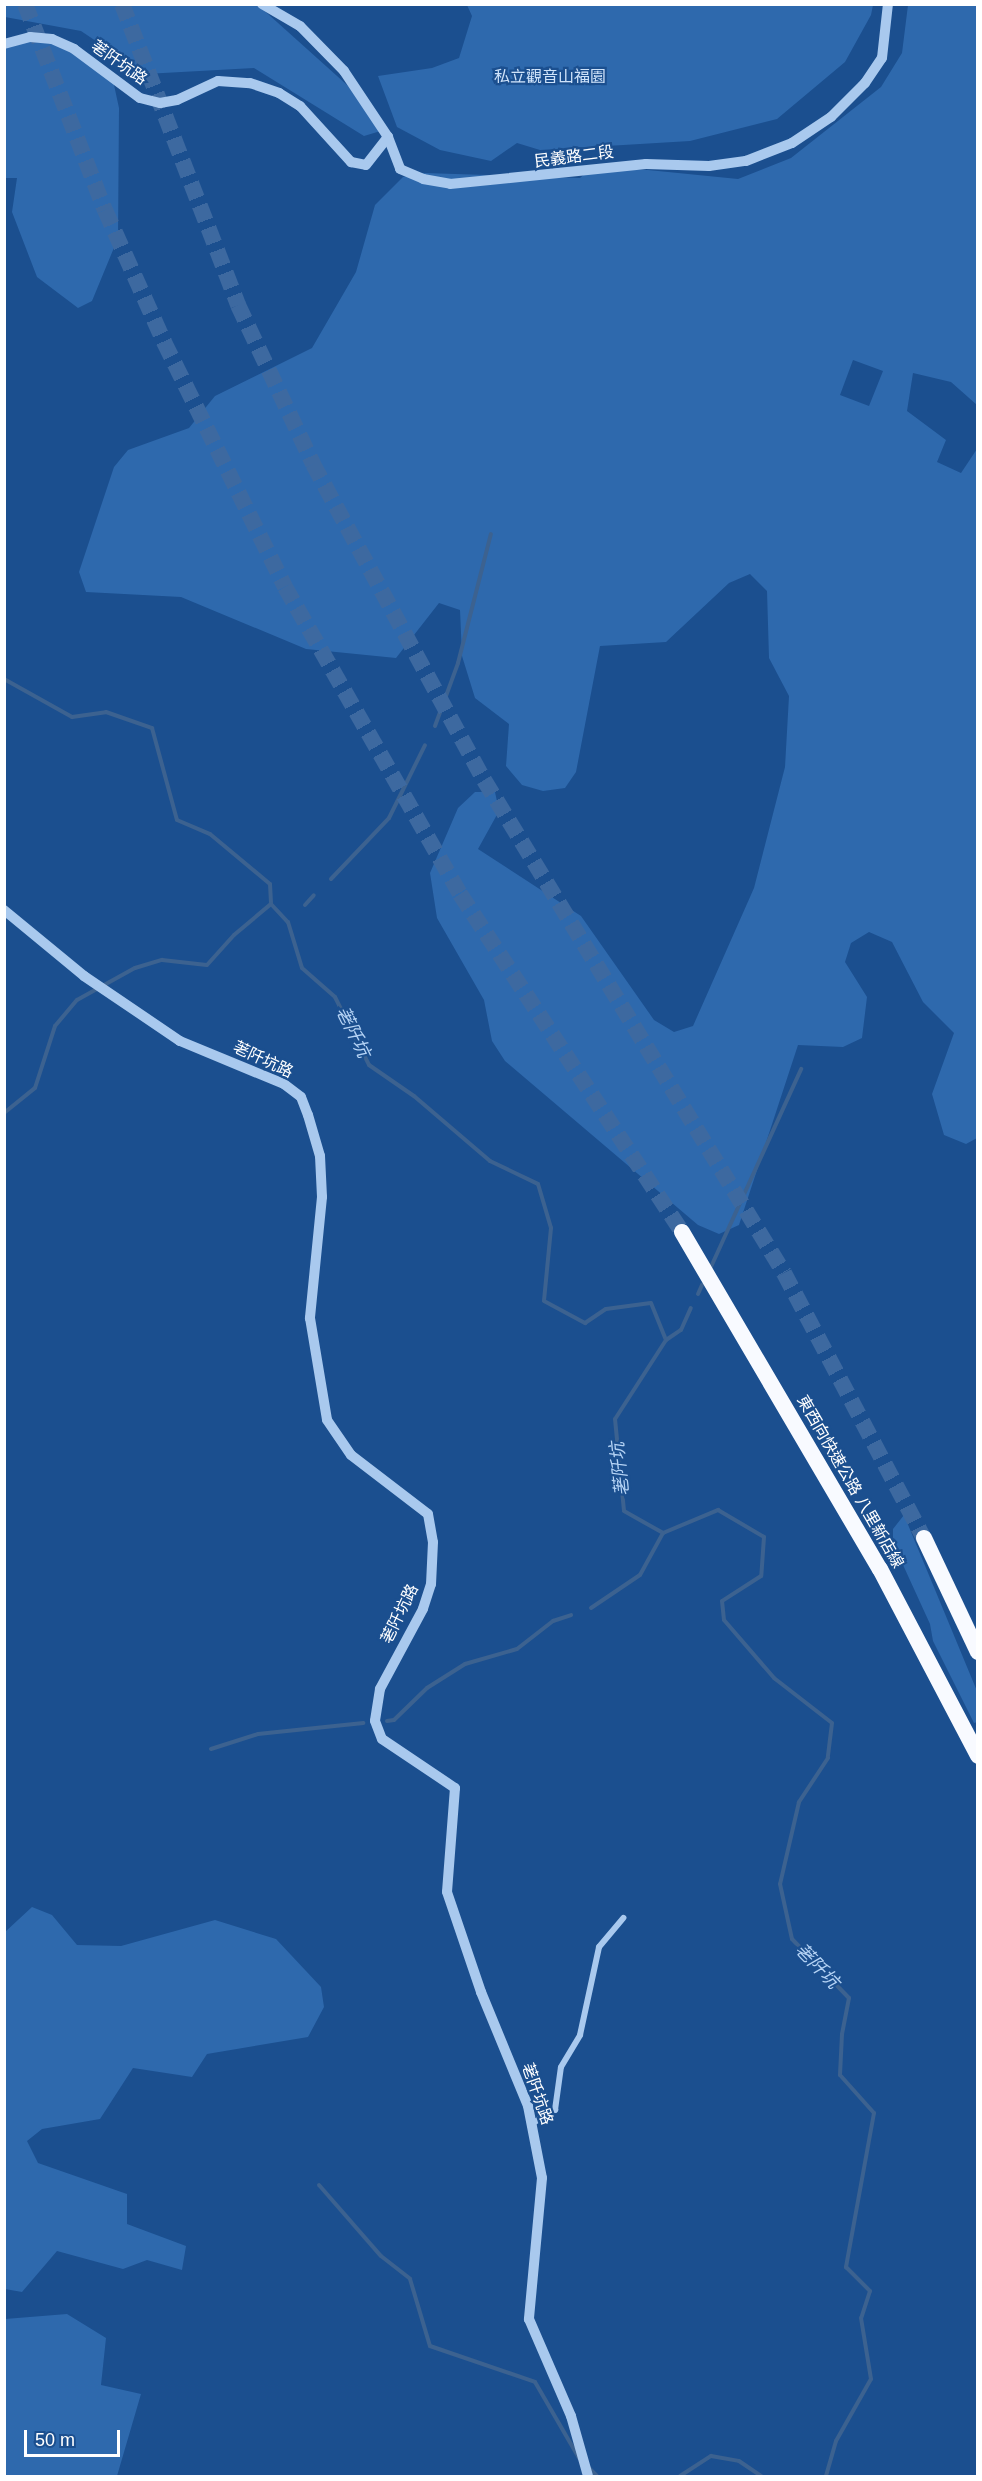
<!DOCTYPE html>
<html>
<head>
<meta charset="utf-8">
<style>
	body { margin:0 }
	#map { position:relative; width:982px; height:2481px; overflow:hidden; background:#1b4f8f; font-family:Helvetica,"Noto Sans TC",sans-serif }
	div>[style] { position:absolute }
	.green>* { inset:0; background:#2e69ad }
	.stream>* { height:4px; margin:-2px; padding:0 2px; transform-origin:2px; border-radius:2px; background:#3c6290 }
	.trunk-tunnel>* { height:16px; margin-top:-8px; transform-origin:0; background:repeating-linear-gradient(90deg,#3d69a0 0 16px,transparent 0 24px) }
	.minor>* { height:6px; margin:-3px; padding:0 3px; transform-origin:3px; border-radius:3px; background:#a9c9ee }
	.tertiary>* { height:10px; margin:-5px; padding:0 5px; transform-origin:5px; border-radius:5px; background:#a9c9ee }
	.trunk>* { height:16px; margin:-8px; padding:0 8px; transform-origin:8px; border-radius:8px; background:#f8faff }
	span { translate:-50% -50%; white-space:nowrap; text-align:center; line-height:1.15; -webkit-text-stroke:4.5px #1b4f8f; paint-order:stroke }
	.street-label { font-size:16px; color:#fff }
	.park-label { font-size:16px; color:#cfe3fa }
	.water-label { font-size:18px; color:#b5d3f5; font-style:italic }
	.frame { position:absolute; inset:0; border:6px solid #fff; pointer-events:none }
	.scale { position:absolute; left:24px; top:2430px; width:96px; height:27px; box-sizing:border-box; border:3px solid #fff; border-top:0; padding-left:8px; font-size:18px; line-height:21px; white-space:nowrap; color:#fff; -webkit-text-stroke:4px #1b4f8f; paint-order:stroke }
</style>
</head>
<body>
<div id="map">
	<div class="green">
		<i style="clip-path:polygon(4px 5px,258px 5px,376px 111px,384px 130px,364px 136px,254px 68px,145px 74px,81px 31px,5px 17px)"></i>
		<i style="clip-path:polygon(467px 5px,873px 5px,871px 15px,845px 62px,777px 119px,690px 141px,540px 150px,517px 143px,491px 161px,440px 150px,397px 127px,378px 76px,432px 68px,459px 58px,472px 16px)"></i>
		<i style="clip-path:polygon(evenodd,908px 5px,977px 5px,977px 405px,951px 382px,913px 373px,907px 411px,946px 440px,937px 462px,961px 473px,977px 449px,977px 1138px,966px 1144px,944px 1135px,932px 1094px,954px 1033px,923px 1002px,892px 942px,869px 932px,851px 943px,845px 962px,867px 997px,862px 1038px,843px 1047px,798px 1045px,739px 1225px,719px 1234px,698px 1225px,505px 1061px,492px 1041px,484px 1000px,437px 918px,430px 873px,458px 808px,475px 792px,495px 792px,499px 811px,478px 849px,581px 916px,654px 1020px,674px 1032px,693px 1026px,754px 888px,785px 767px,789px 696px,769px 658px,767px 591px,750px 574px,729px 583px,666px 642px,600px 646px,576px 772px,565px 788px,543px 791px,522px 785px,506px 766px,509px 724px,475px 698px,462px 656px,460px 610px,439px 603px,396px 658px,306px 649px,181px 597px,86px 592px,79px 572px,114px 467px,128px 450px,189px 428px,215px 396px,312px 348px,356px 272px,375px 205px,403px 177px,424px 173px,580px 178px,589px 170px,648px 170px,738px 179px,791px 158px,881px 87px,902px 53px,908px 5px,853px 360px,883px 371px,869px 406px,840px 395px,853px 360px)"></i>
		<i style="clip-path:polygon(39px 36px,111px 71px,119px 108px,118px 238px,92px 301px,78px 308px,37px 277px,12px 212px,17px 178px,5px 178px,5px 41px)"></i>
		<i style="clip-path:polygon(904px 1515px,977px 1691px,977px 1722px,974px 1723px,933px 1641px,930px 1624px,893px 1543px,893px 1529px)"></i>
		<i style="clip-path:polygon(32px 1907px,52px 1915px,77px 1945px,121px 1946px,215px 1920px,276px 1939px,321px 1987px,324px 2007px,308px 2037px,207px 2054px,192px 2077px,133px 2068px,100px 2119px,42px 2129px,27px 2141px,38px 2163px,127px 2194px,127px 2224px,186px 2246px,182px 2270px,147px 2260px,123px 2269px,57px 2251px,22px 2292px,5px 2289px,5px 1932px)"></i>
		<i style="clip-path:polygon(67px 2314px,106px 2338px,101px 2385px,141px 2394px,117px 2476px,5px 2476px,5px 2319px)"></i>
	</div>
	<div class="stream">
		<i style="left:4px;top:679px;width:78px;rotate:29.2deg"></i>
		<i style="left:72px;top:717px;width:34px;rotate:-8deg"></i>
		<i style="left:106px;top:712px;width:49px;rotate:19.2deg"></i>
		<i style="left:152px;top:728px;width:95px;rotate:74.8deg"></i>
		<i style="left:177px;top:820px;width:36px;rotate:23deg"></i>
		<i style="left:210px;top:834px;width:78px;rotate:39.8deg"></i>
		<i style="left:270px;top:884px;width:20px;rotate:87deg"></i>
		<i style="left:271px;top:904px;width:25px;rotate:47deg"></i>
		<i style="left:288px;top:922px;width:48px;rotate:73.1deg"></i>
		<i style="left:302px;top:968px;width:44px;rotate:41.3deg"></i>
		<i style="left:335px;top:997px;width:76px;rotate:63.4deg"></i>
		<i style="left:369px;top:1065px;width:55px;rotate:34.6deg"></i>
		<i style="left:414px;top:1096px;width:100px;rotate:40.5deg"></i>
		<i style="left:490px;top:1161px;width:53px;rotate:25.6deg"></i>
		<i style="left:538px;top:1184px;width:46px;rotate:73.5deg"></i>
		<i style="left:551px;top:1228px;width:73px;rotate:95.5deg"></i>
		<i style="left:544px;top:1301px;width:47px;rotate:28.2deg"></i>
		<i style="left:585px;top:1323px;width:25px;rotate:-34deg"></i>
		<i style="left:606px;top:1309px;width:45px;rotate:-7.6deg"></i>
		<i style="left:651px;top:1303px;width:40px;rotate:68deg"></i>
		<i style="left:666px;top:1340px;width:94px;rotate:122.8deg"></i>
		<i style="left:615px;top:1419px;width:92px;rotate:84.4deg"></i>
		<i style="left:624px;top:1511px;width:45px;rotate:29.4deg"></i>
		<i style="left:663px;top:1533px;width:60px;rotate:-22.7deg"></i>
		<i style="left:718px;top:1510px;width:53px;rotate:30.4deg"></i>
		<i style="left:764px;top:1537px;width:39px;rotate:94deg"></i>
		<i style="left:761px;top:1576px;width:46px;rotate:147.3deg"></i>
		<i style="left:722px;top:1601px;width:19px;rotate:84deg"></i>
		<i style="left:724px;top:1620px;width:77px;rotate:49.2deg"></i>
		<i style="left:774px;top:1678px;width:73px;rotate:37.8deg"></i>
		<i style="left:832px;top:1723px;width:35px;rotate:97deg"></i>
		<i style="left:828px;top:1758px;width:53px;rotate:123.4deg"></i>
		<i style="left:799px;top:1802px;width:84px;rotate:103deg"></i>
		<i style="left:780px;top:1884px;width:56px;rotate:77.7deg"></i>
		<i style="left:792px;top:1939px;width:82px;rotate:46deg"></i>
		<i style="left:849px;top:1998px;width:37px;rotate:101deg"></i>
		<i style="left:842px;top:2034px;width:41px;rotate:92.8deg"></i>
		<i style="left:840px;top:2075px;width:51px;rotate:48.2deg"></i>
		<i style="left:874px;top:2113px;width:157px;rotate:100.3deg"></i>
		<i style="left:846px;top:2267px;width:34px;rotate:45deg"></i>
		<i style="left:870px;top:2291px;width:28px;rotate:108deg"></i>
		<i style="left:861px;top:2318px;width:62px;rotate:80.7deg"></i>
		<i style="left:871px;top:2379px;width:71px;rotate:119.4deg"></i>
		<i style="left:836px;top:2441px;width:36px;rotate:106deg"></i>
		<i style="left:435px;top:726px;width:67px;rotate:-69.9deg"></i>
		<i style="left:458px;top:663px;width:133px;rotate:-75.7deg"></i>
		<i style="left:331px;top:879px;width:84px;rotate:-46.4deg"></i>
		<i style="left:389px;top:818px;width:81px;rotate:-63.7deg"></i>
		<i style="left:305px;top:905px;width:13px;rotate:-48deg"></i>
		<i style="left:4px;top:1113px;width:40px;rotate:-39deg"></i>
		<i style="left:35px;top:1088px;width:65px;rotate:-72.1deg"></i>
		<i style="left:55px;top:1026px;width:34px;rotate:-50deg"></i>
		<i style="left:77px;top:1000px;width:66px;rotate:-28.9deg"></i>
		<i style="left:135px;top:968px;width:28px;rotate:-17deg"></i>
		<i style="left:162px;top:960px;width:45px;rotate:6.3deg"></i>
		<i style="left:207px;top:965px;width:40px;rotate:-48deg"></i>
		<i style="left:234px;top:935px;width:48px;rotate:-40deg"></i>
		<i style="left:710px;top:1269px;width:220px;rotate:-65.5deg"></i>
		<i style="left:698px;top:1294px;width:10px;rotate:-66deg"></i>
		<i style="left:666px;top:1340px;width:18px;rotate:-34deg"></i>
		<i style="left:681px;top:1330px;width:24px;rotate:-66deg"></i>
		<i style="left:591px;top:1608px;width:59px;rotate:-34deg"></i>
		<i style="left:640px;top:1575px;width:48px;rotate:-61.3deg"></i>
		<i style="left:387px;top:1721px;width:7px;rotate:-8deg"></i>
		<i style="left:394px;top:1720px;width:46px;rotate:-44.1deg"></i>
		<i style="left:427px;top:1688px;width:45px;rotate:-32.3deg"></i>
		<i style="left:465px;top:1664px;width:54px;rotate:-16.1deg"></i>
		<i style="left:517px;top:1649px;width:46px;rotate:-37.9deg"></i>
		<i style="left:553px;top:1621px;width:19px;rotate:-18deg"></i>
		<i style="left:211px;top:1749px;width:49px;rotate:-17.7deg"></i>
		<i style="left:258px;top:1734px;width:106px;rotate:-6deg"></i>
		<i style="left:319px;top:2185px;width:94px;rotate:48.9deg"></i>
		<i style="left:381px;top:2256px;width:37px;rotate:38deg"></i>
		<i style="left:410px;top:2279px;width:70px;rotate:73.4deg"></i>
		<i style="left:430px;top:2346px;width:111px;rotate:18.9deg"></i>
		<i style="left:535px;top:2382px;width:88px;rotate:59.9deg"></i>
		<i style="left:589px;top:2468px;width:11px;rotate:45deg"></i>
		<i style="left:680px;top:2476px;width:37px;rotate:-33deg"></i>
		<i style="left:711px;top:2456px;width:28px;rotate:10deg"></i>
		<i style="left:739px;top:2461px;width:27px;rotate:34deg"></i>
	</div>
	<div class="trunk-tunnel">
		<i style="left:25px;top:4px;width:221px;rotate:68.8deg"></i>
		<i style="left:105px;top:210px;width:145px;rotate:65.9deg"></i>
		<i style="left:164px;top:342px;width:273px;rotate:63.7deg"></i>
		<i style="left:285px;top:587px;width:353px;rotate:60.3deg"></i>
		<i style="left:460px;top:894px;width:404px;rotate:56.7deg"></i>
		<i style="left:122px;top:4px;width:323px;rotate:68.9deg"></i>
		<i style="left:238px;top:305px;width:176px;rotate:64.7deg"></i>
		<i style="left:313px;top:464px;width:359px;rotate:61.6deg"></i>
		<i style="left:484px;top:780px;width:577px;rotate:58.68deg"></i>
		<i style="left:784px;top:1273px;width:300px;rotate:62.2deg"></i>
	</div>
	<div class="minor">
		<i style="left:533px;top:2123px;width:26px;rotate:-31deg"></i>
		<i style="left:555px;top:2110px;width:43px;rotate:-82.1deg"></i>
		<i style="left:561px;top:2067px;width:37px;rotate:-59deg"></i>
		<i style="left:580px;top:2035px;width:90px;rotate:-77.8deg"></i>
		<i style="left:599px;top:1947px;width:38px;rotate:-50deg"></i>
	</div>
	<div class="tertiary">
		<i style="left:262px;top:4px;width:44px;rotate:30.1deg"></i>
		<i style="left:300px;top:26px;width:63px;rotate:45.6deg"></i>
		<i style="left:344px;top:71px;width:79px;rotate:56.3deg"></i>
		<i style="left:388px;top:137px;width:34px;rotate:69deg"></i>
		<i style="left:400px;top:169px;width:25px;rotate:23deg"></i>
		<i style="left:423px;top:179px;width:27px;rotate:10deg"></i>
		<i style="left:450px;top:184px;width:197px;rotate:-5.8deg"></i>
		<i style="left:646px;top:164px;width:63px;rotate:1.8deg"></i>
		<i style="left:709px;top:166px;width:37px;rotate:-8deg"></i>
		<i style="left:746px;top:161px;width:49px;rotate:-21.4deg"></i>
		<i style="left:792px;top:143px;width:47px;rotate:-33.7deg"></i>
		<i style="left:831px;top:117px;width:48px;rotate:-45deg"></i>
		<i style="left:865px;top:83px;width:30px;rotate:-56deg"></i>
		<i style="left:882px;top:58px;width:54px;rotate:-83.7deg"></i>
		<i style="left:4px;top:44px;width:27px;rotate:-15deg"></i>
		<i style="left:30px;top:37px;width:22px;rotate:5deg"></i>
		<i style="left:52px;top:39px;width:24px;rotate:24deg"></i>
		<i style="left:74px;top:49px;width:82px;rotate:36.6deg"></i>
		<i style="left:140px;top:98px;width:21px;rotate:14deg"></i>
		<i style="left:160px;top:103px;width:17px;rotate:-10deg"></i>
		<i style="left:177px;top:100px;width:45px;rotate:-24.9deg"></i>
		<i style="left:218px;top:81px;width:32px;rotate:4deg"></i>
		<i style="left:250px;top:83px;width:31px;rotate:19deg"></i>
		<i style="left:279px;top:93px;width:25px;rotate:32deg"></i>
		<i style="left:300px;top:106px;width:76px;rotate:47.7deg"></i>
		<i style="left:351px;top:162px;width:15px;rotate:11deg"></i>
		<i style="left:366px;top:165px;width:36px;rotate:-52deg"></i>
		<i style="left:4px;top:910px;width:104px;rotate:39.5deg"></i>
		<i style="left:84px;top:976px;width:116px;rotate:34.1deg"></i>
		<i style="left:180px;top:1041px;width:113px;rotate:22.5deg"></i>
		<i style="left:284px;top:1084px;width:21px;rotate:37deg"></i>
		<i style="left:301px;top:1097px;width:19px;rotate:69deg"></i>
		<i style="left:308px;top:1115px;width:43px;rotate:73.7deg"></i>
		<i style="left:320px;top:1156px;width:41px;rotate:87.2deg"></i>
		<i style="left:322px;top:1197px;width:122px;rotate:95.7deg"></i>
		<i style="left:310px;top:1318px;width:103px;rotate:80.5deg"></i>
		<i style="left:327px;top:1420px;width:42px;rotate:55.6deg"></i>
		<i style="left:351px;top:1455px;width:97px;rotate:37.5deg"></i>
		<i style="left:428px;top:1514px;width:28px;rotate:80deg"></i>
		<i style="left:433px;top:1542px;width:42px;rotate:92.7deg"></i>
		<i style="left:431px;top:1584px;width:26px;rotate:108deg"></i>
		<i style="left:423px;top:1609px;width:91px;rotate:118.3deg"></i>
		<i style="left:380px;top:1689px;width:32px;rotate:99deg"></i>
		<i style="left:375px;top:1721px;width:19px;rotate:69deg"></i>
		<i style="left:382px;top:1739px;width:88px;rotate:33.9deg"></i>
		<i style="left:455px;top:1788px;width:104px;rotate:94.4deg"></i>
		<i style="left:447px;top:1892px;width:106px;rotate:71.2deg"></i>
		<i style="left:481px;top:1992px;width:123px;rotate:67.6deg"></i>
		<i style="left:528px;top:2106px;width:73px;rotate:79deg"></i>
		<i style="left:542px;top:2178px;width:142px;rotate:95.3deg"></i>
		<i style="left:529px;top:2319px;width:106px;rotate:66.6deg"></i>
		<i style="left:571px;top:2416px;width:62px;rotate:74.2deg"></i>
	</div>
	<div class="trunk">
		<i style="left:682px;top:1232px;width:391px;rotate:59.6deg"></i>
		<i style="left:880px;top:1569px;width:211px;rotate:62.3deg"></i>
		<i style="left:924px;top:1538px;width:126px;rotate:64.7deg"></i>
	</div>
	<div class="street-label">
		<span style="left:119px;top:63px;rotate:35deg">荖阡坑路</span>
		<span style="left:574px;top:157px;rotate:-7deg">民義路二段</span>
		<span style="left:263px;top:1060px;rotate:25deg">荖阡坑路</span>
		<span style="left:850px;top:1482px;rotate:60deg">東西向快速公路 八里新店線</span>
		<span style="left:400px;top:1614px;rotate:-64deg">荖阡坑路</span>
		<span style="left:537px;top:2094px;rotate:71deg">荖阡坑路</span>
	</div>
	<div class="park-label">
		<span style="left:550px;top:77px">私立觀音山福園</span>
	</div>
	<div class="water-label">
		<span style="left:353px;top:1032px;rotate:64deg">荖阡坑</span>
		<span style="left:620px;top:1469px;rotate:-96deg">荖阡坑</span>
		<span style="left:817px;top:1966px;rotate:46deg">荖阡坑</span>
	</div>
	<div class="frame"></div>
	<div class="scale">50 m</div>
</div>
</body>
</html>
